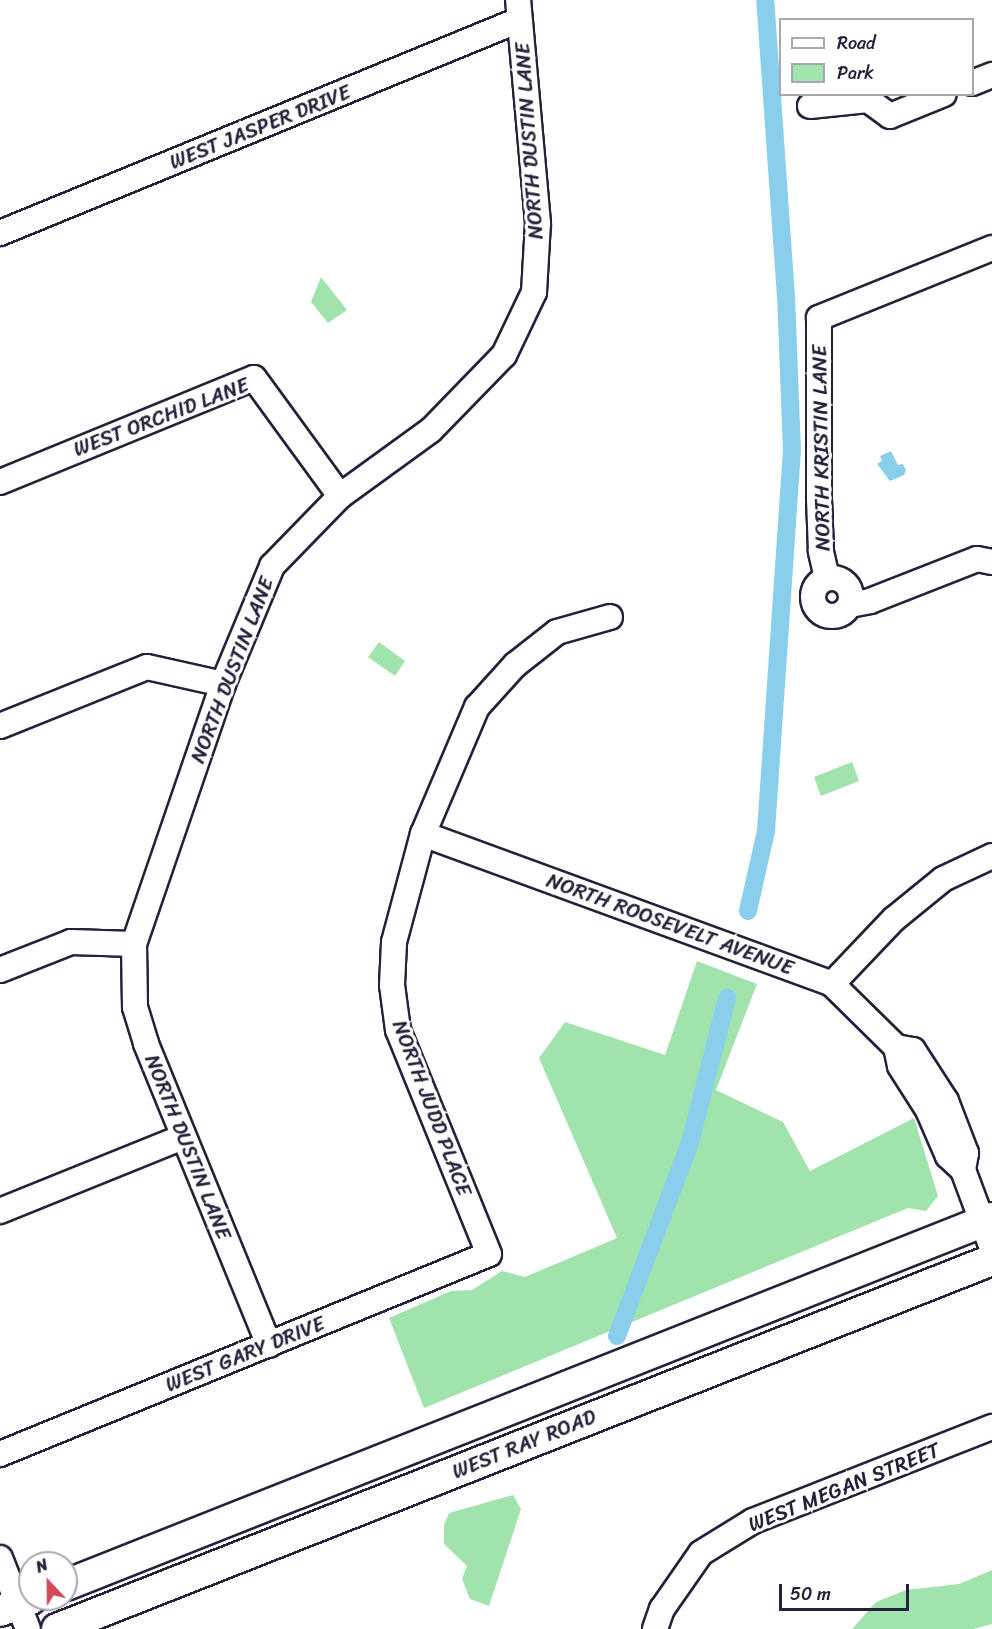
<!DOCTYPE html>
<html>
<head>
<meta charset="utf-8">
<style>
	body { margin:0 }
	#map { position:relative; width:992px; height:1629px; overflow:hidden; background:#fff; font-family:Sriracha,sans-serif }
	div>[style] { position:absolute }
	.green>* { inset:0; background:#a0e3ad }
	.water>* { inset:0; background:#89ceea }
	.canal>* { height:18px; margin:-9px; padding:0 9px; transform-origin:9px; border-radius:9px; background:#89ceea }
	.roads { filter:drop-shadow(2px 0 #22223b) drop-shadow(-2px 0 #22223b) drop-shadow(0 2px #22223b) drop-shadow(0 -2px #22223b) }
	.minor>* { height:24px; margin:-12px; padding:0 12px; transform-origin:12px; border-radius:12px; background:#fff }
	.minor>.ring { margin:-12px; padding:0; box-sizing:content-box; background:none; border:24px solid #fff; border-radius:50% }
	.major>* { height:30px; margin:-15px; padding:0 15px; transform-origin:15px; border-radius:15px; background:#fff }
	span { translate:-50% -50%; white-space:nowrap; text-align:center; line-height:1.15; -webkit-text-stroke:6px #fff; paint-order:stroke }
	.street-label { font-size:21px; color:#22223b }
	.legend { position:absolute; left:779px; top:18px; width:195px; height:78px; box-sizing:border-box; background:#fff; border:2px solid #a7a7b1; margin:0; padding:8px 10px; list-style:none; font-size:18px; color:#22223b }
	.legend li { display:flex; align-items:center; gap:12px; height:30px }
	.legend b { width:30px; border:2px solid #a7a7b1 }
	.north { position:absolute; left:18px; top:1551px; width:60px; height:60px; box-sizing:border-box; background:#fff; border:2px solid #a7a7b1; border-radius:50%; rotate:338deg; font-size:16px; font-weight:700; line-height:24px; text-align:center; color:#22223b }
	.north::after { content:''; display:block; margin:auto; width:21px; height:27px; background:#d1495b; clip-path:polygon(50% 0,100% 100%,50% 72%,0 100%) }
	.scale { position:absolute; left:779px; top:1584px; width:130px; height:27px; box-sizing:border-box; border:3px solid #22223b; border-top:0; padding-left:8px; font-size:18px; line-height:21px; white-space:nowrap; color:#22223b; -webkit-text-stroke:4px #fff; paint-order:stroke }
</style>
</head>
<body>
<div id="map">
	<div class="green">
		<i style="clip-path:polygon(321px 277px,347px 310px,328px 323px,311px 302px)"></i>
		<i style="clip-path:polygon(379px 642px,405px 661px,395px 676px,368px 657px)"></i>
		<i style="clip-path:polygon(852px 762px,859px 781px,821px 796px,814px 777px)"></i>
		<i style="clip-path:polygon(697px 961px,757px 984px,716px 1090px,783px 1122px,810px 1171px,914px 1118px,938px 1196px,926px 1211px,908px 1208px,424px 1408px,389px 1318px,451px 1291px,472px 1290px,502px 1271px,525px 1277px,617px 1238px,539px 1058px,565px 1022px,665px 1055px)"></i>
		<i style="clip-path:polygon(513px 1495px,521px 1509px,489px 1606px,470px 1599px,462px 1579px,467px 1566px,444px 1544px,444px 1525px,449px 1513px)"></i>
		<i style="clip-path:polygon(992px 1570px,992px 1624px,973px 1629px,852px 1629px,876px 1602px,906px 1590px,959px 1584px)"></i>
	</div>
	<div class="water">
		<i style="clip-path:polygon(891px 451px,898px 465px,903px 464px,906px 470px,904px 475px,890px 481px,877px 464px,882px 461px,880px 456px)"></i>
	</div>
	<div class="canal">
		<i style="left:748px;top:911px;width:82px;rotate:-77.3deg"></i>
		<i style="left:766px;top:831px;width:381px;rotate:-86.1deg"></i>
		<i style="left:792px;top:451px;width:154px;rotate:-92.2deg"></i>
		<i style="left:786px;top:297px;width:298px;rotate:-94deg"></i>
		<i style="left:617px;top:1336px;width:206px;rotate:-69.3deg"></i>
		<i style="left:690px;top:1143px;width:150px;rotate:-75.7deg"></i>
	</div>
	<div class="roads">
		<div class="minor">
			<i style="left:972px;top:83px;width:22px;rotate:-22deg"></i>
			<i style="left:810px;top:106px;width:58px;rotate:-5.9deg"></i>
			<i style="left:868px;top:100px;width:27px;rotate:36deg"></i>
			<i style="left:890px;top:116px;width:58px;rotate:-22.2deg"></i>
			<i style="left:0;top:233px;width:561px;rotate:-22.31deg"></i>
			<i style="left:0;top:482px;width:274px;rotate:-22.3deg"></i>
			<i style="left:254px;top:378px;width:146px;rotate:53.9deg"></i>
			<i class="ring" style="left:813px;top:578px;width:14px;height:14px"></i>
			<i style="left:827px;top:578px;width:28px;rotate:-103deg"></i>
			<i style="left:821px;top:551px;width:52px;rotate:-92.2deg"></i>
			<i style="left:819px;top:499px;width:181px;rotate:-90deg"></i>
			<i style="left:819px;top:318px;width:187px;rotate:-22deg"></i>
			<i style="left:850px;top:605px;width:20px;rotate:-11deg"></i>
			<i style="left:870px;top:601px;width:115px;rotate:-21.4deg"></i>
			<i style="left:977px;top:559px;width:15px;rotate:11deg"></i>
			<i style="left:0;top:726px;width:158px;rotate:-21.9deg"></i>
			<i style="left:147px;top:667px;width:78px;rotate:12.6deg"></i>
			<i style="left:423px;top:834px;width:436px;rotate:20.1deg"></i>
			<i style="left:832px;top:984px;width:90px;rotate:44.5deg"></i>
			<i style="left:896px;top:1047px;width:19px;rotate:78deg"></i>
			<i style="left:900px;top:1066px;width:52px;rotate:57.5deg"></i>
			<i style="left:928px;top:1110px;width:50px;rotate:66.5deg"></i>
			<i style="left:948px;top:1156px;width:21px;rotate:43deg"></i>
			<i style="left:963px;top:1170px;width:83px;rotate:69.6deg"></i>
			<i style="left:0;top:970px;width:76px;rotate:-21.5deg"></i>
			<i style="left:71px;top:942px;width:63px;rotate:1.8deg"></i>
			<i style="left:832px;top:984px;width:90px;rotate:-46.4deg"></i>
			<i style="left:894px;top:919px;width:63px;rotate:-39.2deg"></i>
			<i style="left:943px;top:879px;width:54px;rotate:-25.1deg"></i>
			<i style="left:896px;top:1047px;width:17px;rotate:10deg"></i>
			<i style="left:913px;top:1050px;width:61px;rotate:57.1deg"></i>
			<i style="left:946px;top:1101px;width:56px;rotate:69deg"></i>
			<i style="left:966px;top:1153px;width:17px;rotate:100deg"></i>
			<i style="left:0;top:1211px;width:197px;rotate:-22deg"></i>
			<i style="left:269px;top:1345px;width:326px;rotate:-112.2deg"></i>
			<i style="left:146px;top:1043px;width:38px;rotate:-107deg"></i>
			<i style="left:135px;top:1007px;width:63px;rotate:-90.9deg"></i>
			<i style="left:134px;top:944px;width:275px;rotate:-71.1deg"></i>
			<i style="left:223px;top:684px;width:128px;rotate:-67.4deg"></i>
			<i style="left:272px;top:566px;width:98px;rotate:-45.8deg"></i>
			<i style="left:340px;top:496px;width:112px;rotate:-36deg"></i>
			<i style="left:431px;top:430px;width:105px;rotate:-45.8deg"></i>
			<i style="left:504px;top:355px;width:70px;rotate:-64.5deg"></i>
			<i style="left:534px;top:292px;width:69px;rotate:-86.7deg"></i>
			<i style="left:538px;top:223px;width:224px;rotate:-95.1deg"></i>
			<i style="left:0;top:1454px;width:528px;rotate:-22.24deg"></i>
			<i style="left:489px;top:1254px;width:242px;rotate:-112.1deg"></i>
			<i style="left:398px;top:1030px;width:45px;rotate:-97.6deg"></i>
			<i style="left:392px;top:985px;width:43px;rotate:-87.3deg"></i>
			<i style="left:394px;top:942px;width:112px;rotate:-75deg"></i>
			<i style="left:423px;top:834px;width:138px;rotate:-67deg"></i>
			<i style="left:477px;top:707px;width:57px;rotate:-47.9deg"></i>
			<i style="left:515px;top:665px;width:53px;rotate:-38.2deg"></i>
			<i style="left:557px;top:632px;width:55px;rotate:-15.8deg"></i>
			<i style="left:0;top:1558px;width:76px;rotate:68.5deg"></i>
			<i style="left:655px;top:1629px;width:21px;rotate:-71deg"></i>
			<i style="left:662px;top:1609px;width:68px;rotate:-55.1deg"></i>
			<i style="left:701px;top:1553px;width:61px;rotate:-31.6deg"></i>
			<i style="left:753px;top:1521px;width:257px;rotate:-21.5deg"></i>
		</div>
		<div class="major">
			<i style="left:66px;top:1585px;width:996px;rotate:-21.62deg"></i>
			<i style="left:0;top:1611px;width:33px;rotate:-21deg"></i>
			<i style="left:57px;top:1629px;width:1005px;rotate:-21.54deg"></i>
		</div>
	</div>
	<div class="street-label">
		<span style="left:260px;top:127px;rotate:-22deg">WEST JASPER DRIVE</span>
		<span style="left:529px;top:141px;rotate:-94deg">NORTH DUSTIN LANE</span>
		<span style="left:161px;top:417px;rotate:-21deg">WEST ORCHID LANE</span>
		<span style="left:821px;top:448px;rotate:-91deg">NORTH KRISTIN LANE</span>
		<span style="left:232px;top:670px;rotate:-69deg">NORTH DUSTIN LANE</span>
		<span style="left:670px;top:924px;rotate:20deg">NORTH ROOSEVELT AVENUE</span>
		<span style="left:432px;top:1108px;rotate:69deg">NORTH JUDD PLACE</span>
		<span style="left:188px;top:1147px;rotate:68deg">NORTH DUSTIN LANE</span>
		<span style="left:245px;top:1354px;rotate:-22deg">WEST GARY DRIVE</span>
		<span style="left:524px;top:1444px;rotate:-22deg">WEST RAY ROAD</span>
		<span style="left:844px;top:1487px;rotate:-22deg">WEST MEGAN STREET</span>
	</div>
	<ul class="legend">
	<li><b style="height:8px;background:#fff"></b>Road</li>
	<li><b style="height:16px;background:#a0e3ad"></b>Park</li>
	</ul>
	<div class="north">N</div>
	<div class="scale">50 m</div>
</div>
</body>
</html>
